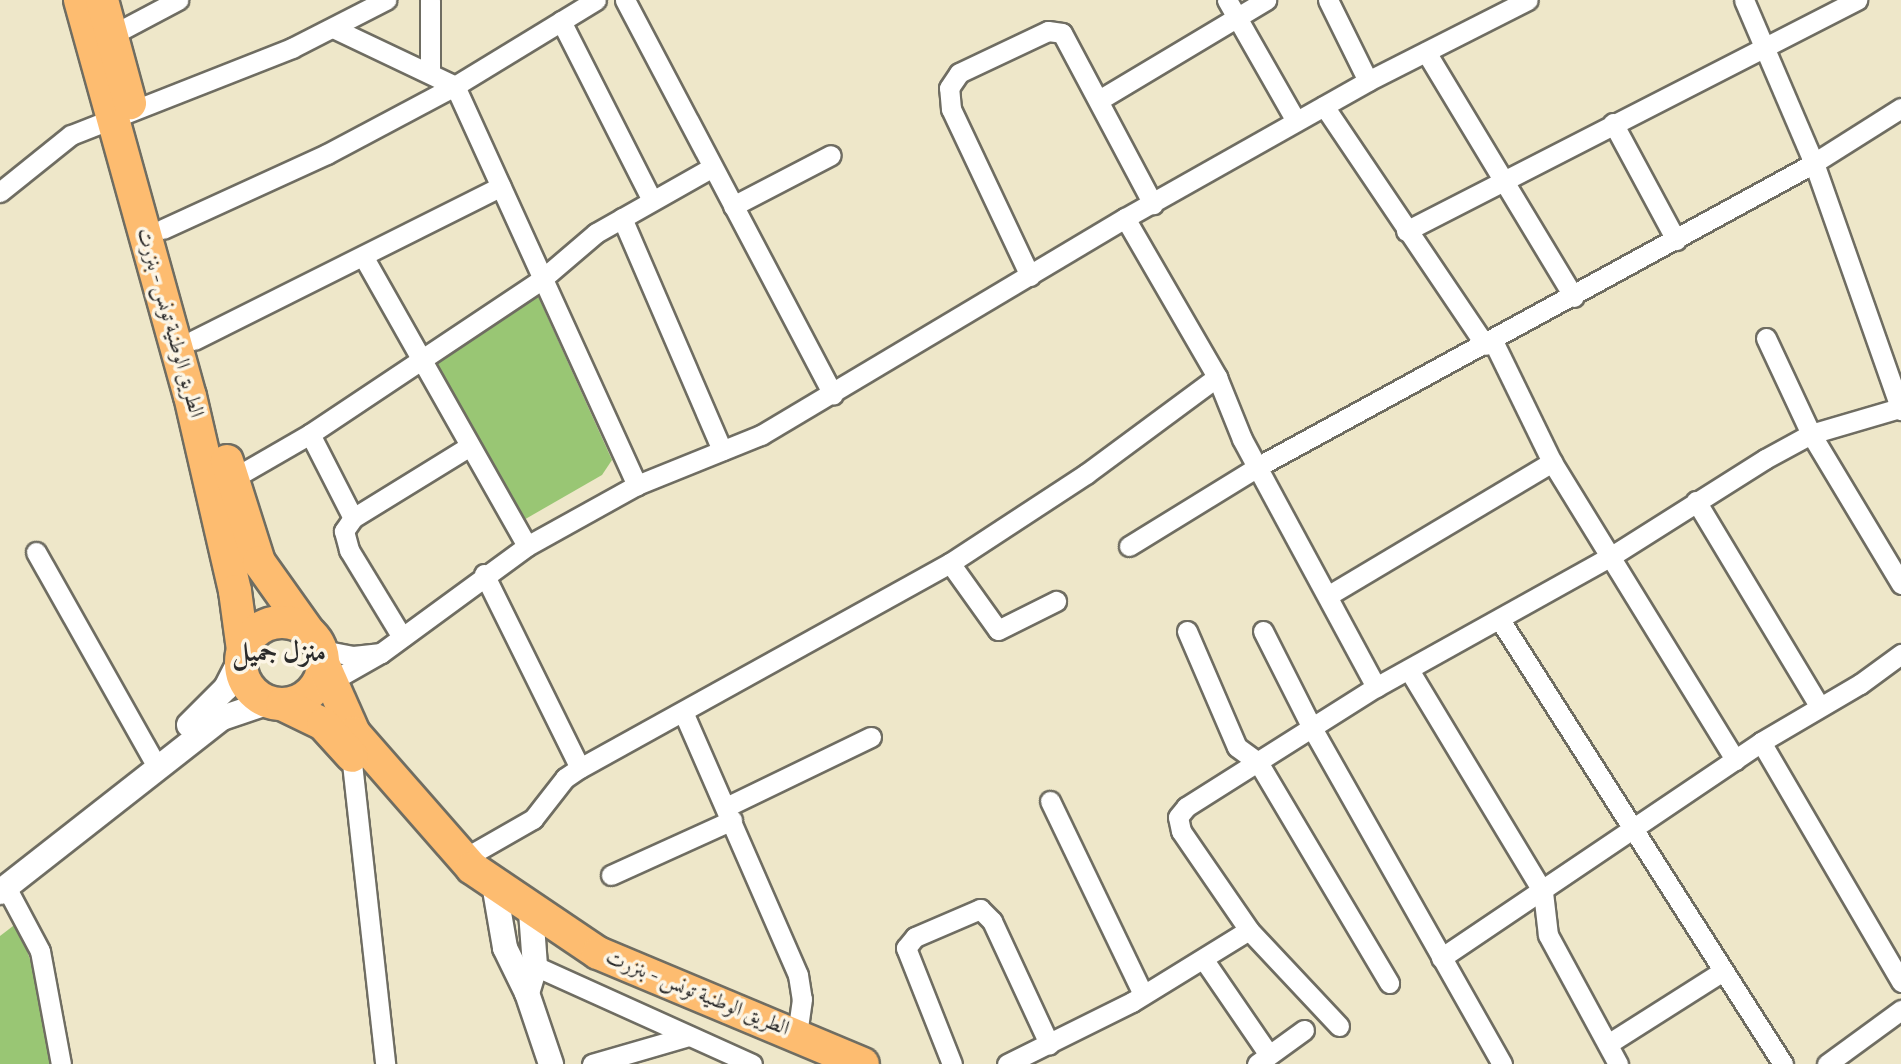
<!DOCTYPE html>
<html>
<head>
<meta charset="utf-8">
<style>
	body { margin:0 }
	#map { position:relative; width:1901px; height:1064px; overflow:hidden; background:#eee7c9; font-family:Vollkorn,Amiri,serif }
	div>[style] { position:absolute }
	.green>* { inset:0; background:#99c674 }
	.roads { filter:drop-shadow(2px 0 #6f6d62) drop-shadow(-2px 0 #6f6d62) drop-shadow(0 2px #6f6d62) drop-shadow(0 -2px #6f6d62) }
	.minor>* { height:19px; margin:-9.5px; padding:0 9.5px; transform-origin:9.5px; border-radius:9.5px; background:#fff }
	.tertiary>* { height:24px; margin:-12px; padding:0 12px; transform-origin:12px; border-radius:12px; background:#fff }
	.primary>* { height:32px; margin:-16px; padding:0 16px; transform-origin:16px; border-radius:16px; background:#fdbc70 }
	.primary>.ring { margin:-16px; padding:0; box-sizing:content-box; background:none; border:32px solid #fdbc70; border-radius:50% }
	span { translate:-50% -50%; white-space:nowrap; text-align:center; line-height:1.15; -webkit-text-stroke:7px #fcf5e5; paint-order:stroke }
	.street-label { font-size:21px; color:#2b2b2b }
	.district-label { font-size:28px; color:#2b2b2b; font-weight:700 }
</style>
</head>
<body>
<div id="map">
	<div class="green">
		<i style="clip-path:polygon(530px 292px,538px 296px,612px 460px,602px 475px,515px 525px,427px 360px)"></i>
		<i style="clip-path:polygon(17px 923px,37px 979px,50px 1064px,0 1064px,0 936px)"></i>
	</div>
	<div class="roads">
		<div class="minor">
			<i style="left:430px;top:0;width:71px;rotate:90deg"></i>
			<i style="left:625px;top:0;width:446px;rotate:62.2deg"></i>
			<i style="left:1227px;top:0;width:139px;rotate:60.3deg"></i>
			<i style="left:1328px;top:0;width:90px;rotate:63.7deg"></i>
			<i style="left:1744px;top:0;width:177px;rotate:66.8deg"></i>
			<i style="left:1814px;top:163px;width:262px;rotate:70.6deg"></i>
			<i style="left:561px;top:21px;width:201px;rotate:63.1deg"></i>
			<i style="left:333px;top:28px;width:135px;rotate:25.4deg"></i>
			<i style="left:455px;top:86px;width:439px;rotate:65.5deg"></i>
			<i style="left:112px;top:35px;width:75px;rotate:-27.9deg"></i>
			<i style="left:1426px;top:52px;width:286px;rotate:58.9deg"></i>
			<i style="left:1099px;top:100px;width:195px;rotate:-30.9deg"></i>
			<i style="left:1324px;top:106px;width:288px;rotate:56deg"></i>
			<i style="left:1613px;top:123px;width:133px;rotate:61.7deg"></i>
			<i style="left:0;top:192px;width:91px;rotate:-38.8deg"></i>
			<i style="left:71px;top:135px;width:238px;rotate:-21.5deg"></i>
			<i style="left:292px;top:48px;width:106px;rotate:-27.1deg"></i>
			<i style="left:733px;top:206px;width:110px;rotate:-27.5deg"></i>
			<i style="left:622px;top:218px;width:253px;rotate:66.7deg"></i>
			<i style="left:1125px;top:218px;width:184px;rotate:59.9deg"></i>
			<i style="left:1217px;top:377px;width:67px;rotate:68deg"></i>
			<i style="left:1242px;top:439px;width:282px;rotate:61.6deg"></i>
			<i style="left:163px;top:229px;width:180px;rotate:-24.6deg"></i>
			<i style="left:327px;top:154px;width:145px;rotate:-28deg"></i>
			<i style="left:455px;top:86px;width:165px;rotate:-31.4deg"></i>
			<i style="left:1406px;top:231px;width:507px;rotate:-27.12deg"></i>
			<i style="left:363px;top:256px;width:333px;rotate:60.5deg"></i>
			<i style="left:1030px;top:276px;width:185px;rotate:-115.3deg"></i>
			<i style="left:951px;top:109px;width:21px;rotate:-95deg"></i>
			<i style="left:949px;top:88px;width:18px;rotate:-56deg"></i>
			<i style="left:959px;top:73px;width:98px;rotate:-25.3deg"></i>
			<i style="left:1048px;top:31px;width:14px;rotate:8deg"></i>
			<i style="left:1062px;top:33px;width:194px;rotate:62deg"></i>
			<i style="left:1766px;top:338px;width:106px;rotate:64.9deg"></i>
			<i style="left:1811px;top:434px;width:175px;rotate:59deg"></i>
			<i style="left:194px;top:340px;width:343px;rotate:-26.6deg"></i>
			<i style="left:1493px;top:341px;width:135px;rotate:64deg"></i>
			<i style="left:1552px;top:462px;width:350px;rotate:58.4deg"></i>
			<i style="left:310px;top:434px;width:94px;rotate:62.9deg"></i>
			<i style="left:353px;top:518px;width:16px;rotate:125deg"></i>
			<i style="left:344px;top:531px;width:20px;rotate:75deg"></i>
			<i style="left:349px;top:550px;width:102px;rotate:58.7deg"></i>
			<i style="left:232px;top:479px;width:90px;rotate:-30deg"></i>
			<i style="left:310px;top:434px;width:278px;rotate:-33.7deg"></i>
			<i style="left:541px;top:280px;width:72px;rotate:-40.5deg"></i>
			<i style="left:596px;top:233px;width:132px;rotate:-29.5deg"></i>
			<i style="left:1696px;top:501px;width:240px;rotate:59deg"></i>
			<i style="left:353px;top:518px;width:137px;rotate:-31.6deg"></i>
			<i style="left:1129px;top:546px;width:153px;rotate:-31.6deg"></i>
			<i style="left:1259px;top:466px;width:632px;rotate:-28.63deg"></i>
			<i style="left:1814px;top:163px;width:103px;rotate:-32.3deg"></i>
			<i style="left:36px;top:552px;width:236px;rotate:60.6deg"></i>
			<i style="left:950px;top:563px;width:82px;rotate:54.4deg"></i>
			<i style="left:998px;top:630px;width:65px;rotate:-26.6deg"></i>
			<i style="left:484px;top:574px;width:216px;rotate:63.7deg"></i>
			<i style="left:1329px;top:595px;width:260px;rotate:-30.8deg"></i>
			<i style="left:1500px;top:620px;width:527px;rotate:57.49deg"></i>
			<i style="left:1187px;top:631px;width:126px;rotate:66.7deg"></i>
			<i style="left:1237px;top:747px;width:26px;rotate:36deg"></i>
			<i style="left:1258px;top:762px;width:257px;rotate:59.3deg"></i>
			<i style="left:1263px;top:631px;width:109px;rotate:63.2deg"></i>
			<i style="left:1312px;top:728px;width:386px;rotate:60.5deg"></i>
			<i style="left:381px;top:653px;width:181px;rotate:-36.2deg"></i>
			<i style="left:527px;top:546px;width:126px;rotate:-29deg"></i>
			<i style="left:637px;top:485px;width:134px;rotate:-22deg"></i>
			<i style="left:761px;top:435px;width:424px;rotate:-30.8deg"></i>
			<i style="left:1125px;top:218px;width:279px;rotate:-29.4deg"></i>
			<i style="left:1368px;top:81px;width:179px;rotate:-26.9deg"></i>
			<i style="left:1409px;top:670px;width:259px;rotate:58.9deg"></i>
			<i style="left:1543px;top:892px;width:43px;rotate:83.4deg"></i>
			<i style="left:1548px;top:935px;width:147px;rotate:61.5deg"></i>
			<i style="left:307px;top:695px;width:85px;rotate:-29.6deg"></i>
			<i style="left:381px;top:653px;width:28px;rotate:174deg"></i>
			<i style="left:353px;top:656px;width:33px;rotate:-169deg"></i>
			<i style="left:684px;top:714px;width:285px;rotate:66.4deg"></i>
			<i style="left:798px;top:975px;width:24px;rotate:81deg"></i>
			<i style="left:802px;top:999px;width:35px;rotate:98deg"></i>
			<i style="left:1761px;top:742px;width:278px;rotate:59.7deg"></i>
			<i style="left:351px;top:754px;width:312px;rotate:83.7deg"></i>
			<i style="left:1050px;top:801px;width:214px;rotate:64.3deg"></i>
			<i style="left:726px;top:807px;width:161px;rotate:-25.8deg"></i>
			<i style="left:463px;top:859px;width:81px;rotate:-29.7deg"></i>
			<i style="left:533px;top:819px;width:52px;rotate:-52deg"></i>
			<i style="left:565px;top:778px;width:18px;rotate:-34deg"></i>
			<i style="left:580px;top:768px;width:423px;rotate:-29deg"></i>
			<i style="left:950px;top:563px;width:163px;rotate:-33.2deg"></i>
			<i style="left:1086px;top:474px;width:163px;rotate:-36.5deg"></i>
			<i style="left:611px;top:875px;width:133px;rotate:-24.4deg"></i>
			<i style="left:6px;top:887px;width:72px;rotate:62deg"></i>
			<i style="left:40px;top:951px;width:115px;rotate:79.5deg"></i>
			<i style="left:1441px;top:958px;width:386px;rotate:-34deg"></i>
			<i style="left:1761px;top:742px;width:115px;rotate:-30.4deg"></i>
			<i style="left:1860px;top:684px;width:51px;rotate:-36.2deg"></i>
			<i style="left:1204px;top:960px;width:115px;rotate:55.6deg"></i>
			<i style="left:535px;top:966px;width:238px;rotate:24.3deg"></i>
			<i style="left:1339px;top:1026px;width:132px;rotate:-133.2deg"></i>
			<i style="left:1249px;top:930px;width:120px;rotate:-124.5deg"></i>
			<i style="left:1181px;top:831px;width:14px;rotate:-102deg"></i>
			<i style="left:1178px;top:817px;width:13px;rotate:-51deg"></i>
			<i style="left:1186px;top:807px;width:225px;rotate:-32.3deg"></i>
			<i style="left:1376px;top:687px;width:268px;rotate:-29.1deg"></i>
			<i style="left:1610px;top:557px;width:183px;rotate:-32.3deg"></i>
			<i style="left:1765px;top:459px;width:52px;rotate:-28.5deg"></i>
			<i style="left:1811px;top:434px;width:93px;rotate:-16.3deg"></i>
			<i style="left:1608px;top:1044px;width:136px;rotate:-32.4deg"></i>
			<i style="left:592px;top:1064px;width:101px;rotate:-16.1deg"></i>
			<i style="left:952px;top:1064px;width:125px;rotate:-111.6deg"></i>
			<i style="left:906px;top:948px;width:14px;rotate:-51deg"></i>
			<i style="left:915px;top:937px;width:71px;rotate:-23.3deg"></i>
			<i style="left:980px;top:909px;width:17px;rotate:45deg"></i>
			<i style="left:992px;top:921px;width:136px;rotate:65.1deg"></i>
			<i style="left:1007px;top:1064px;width:140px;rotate:-26.4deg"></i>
			<i style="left:1132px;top:1002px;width:137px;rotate:-31.6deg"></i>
			<i style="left:1257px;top:1064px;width:58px;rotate:-35.9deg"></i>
			<i style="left:1827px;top:1064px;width:92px;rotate:-36.1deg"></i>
		</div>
		<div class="tertiary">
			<i style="left:189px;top:725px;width:52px;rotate:-45deg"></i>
			<i style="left:226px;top:688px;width:34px;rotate:-63deg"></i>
			<i style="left:494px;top:884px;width:65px;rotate:80.2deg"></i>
			<i style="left:505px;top:948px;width:50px;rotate:63.9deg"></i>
			<i style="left:527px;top:993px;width:75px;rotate:71.3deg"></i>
			<i style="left:0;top:892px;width:282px;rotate:-38.1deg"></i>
			<i style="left:222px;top:718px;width:50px;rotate:-18.8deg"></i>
			<i style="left:527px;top:993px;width:28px;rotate:-73deg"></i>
			<i style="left:535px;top:966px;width:54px;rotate:-94.2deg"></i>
		</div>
		<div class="primary">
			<i style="left:80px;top:0;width:411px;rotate:74.5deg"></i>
			<i style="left:190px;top:396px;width:200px;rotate:77deg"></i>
			<i style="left:235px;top:591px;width:60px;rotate:82.3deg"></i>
			<i style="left:102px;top:0;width:107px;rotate:74.8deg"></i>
			<i style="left:227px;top:461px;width:106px;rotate:72.4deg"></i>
			<i style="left:259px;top:562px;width:85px;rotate:54.6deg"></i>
			<i class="ring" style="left:241px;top:622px;width:50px;height:50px"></i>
			<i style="left:323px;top:663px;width:77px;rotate:66.1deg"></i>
			<i style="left:354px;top:733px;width:179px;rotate:48.8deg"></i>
			<i style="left:472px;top:868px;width:152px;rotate:34deg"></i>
			<i style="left:598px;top:953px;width:287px;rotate:22.7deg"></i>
			<i style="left:282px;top:704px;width:46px;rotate:26deg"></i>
			<i style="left:323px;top:724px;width:43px;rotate:47.8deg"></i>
		</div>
	</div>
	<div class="street-label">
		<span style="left:169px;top:323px;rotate:74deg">الطريق الوطنية تونس - بنزرت</span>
		<span style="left:697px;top:994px;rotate:22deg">الطريق الوطنية تونس - بنزرت</span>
	</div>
	<div class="district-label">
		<span style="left:279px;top:654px">منزل جميل</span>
	</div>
</div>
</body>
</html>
